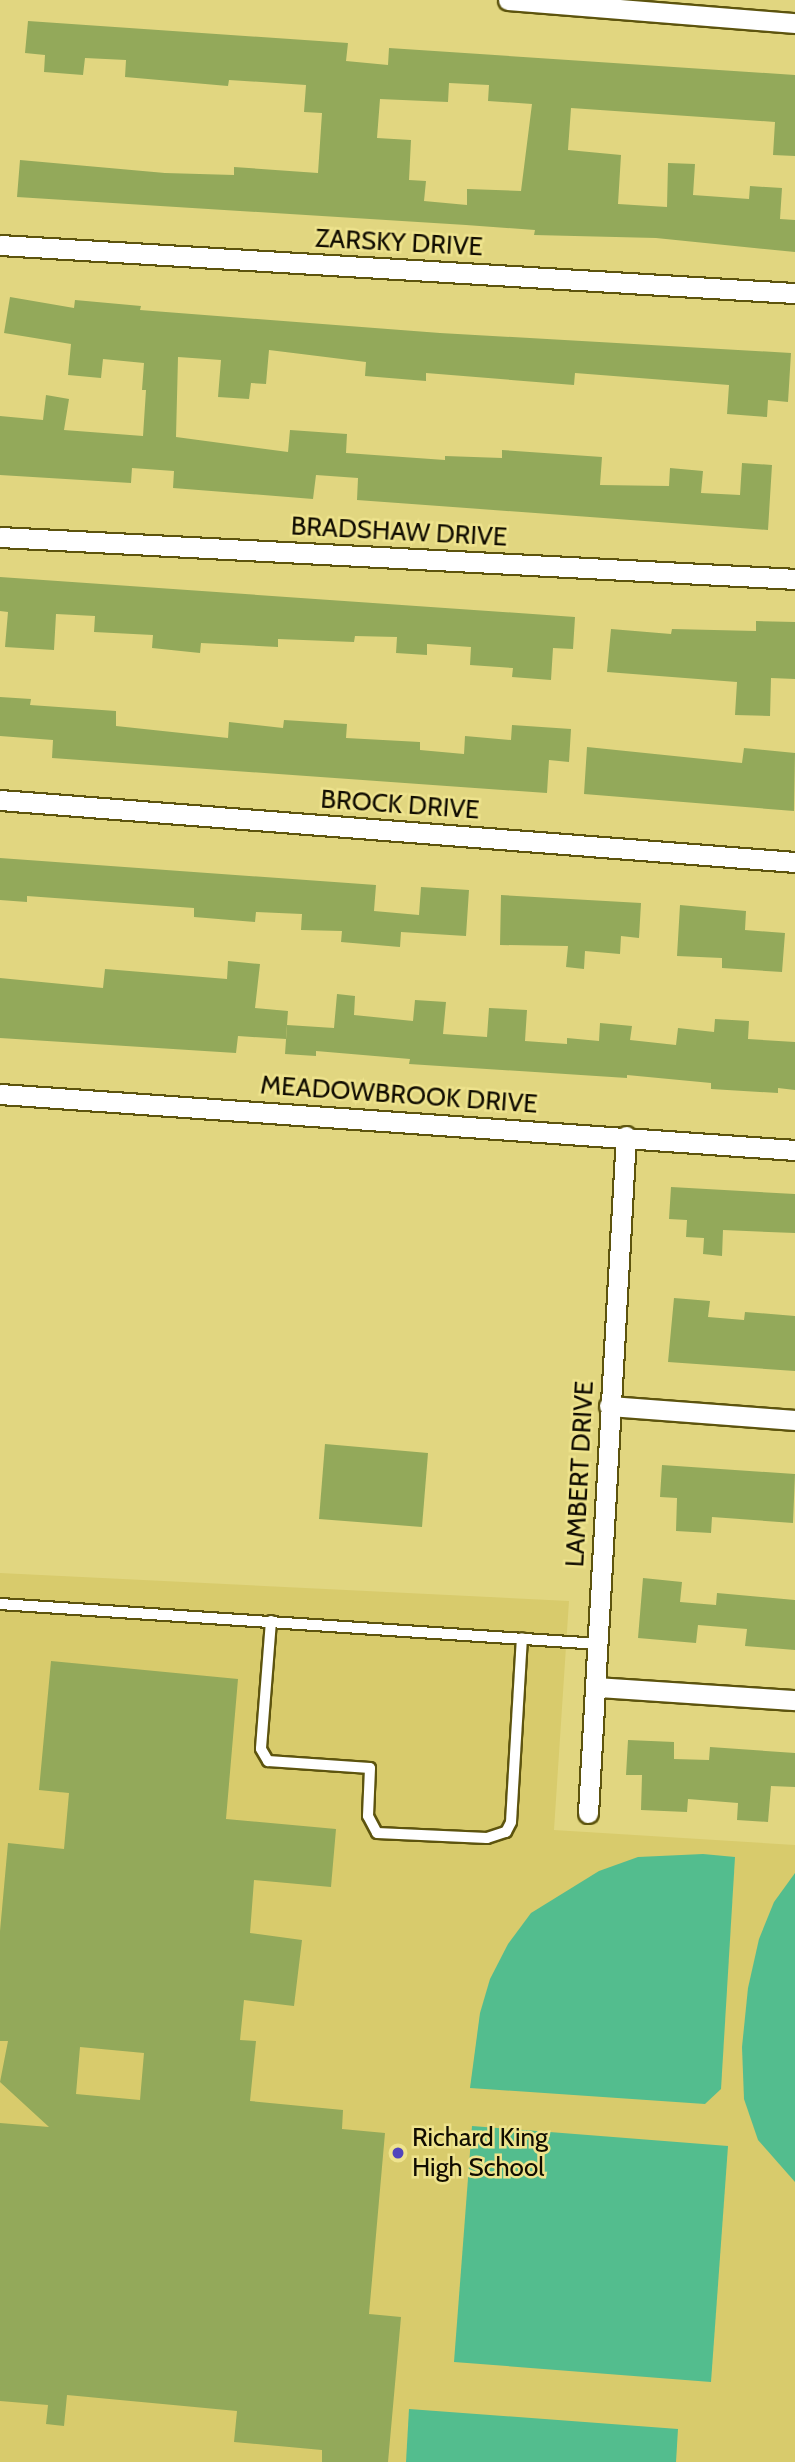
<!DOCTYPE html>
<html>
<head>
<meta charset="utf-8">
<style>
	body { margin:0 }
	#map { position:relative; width:795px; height:2462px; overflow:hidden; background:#e1d680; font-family:Cabin,sans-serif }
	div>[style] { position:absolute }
	.built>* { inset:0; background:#d8cb6c }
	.green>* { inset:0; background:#53bd8e }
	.building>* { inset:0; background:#93a95a }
	.roads { filter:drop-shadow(2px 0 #5d540e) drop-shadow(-2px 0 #5d540e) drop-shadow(0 2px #5d540e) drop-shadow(0 -2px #5d540e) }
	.lane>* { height:10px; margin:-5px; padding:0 5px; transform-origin:5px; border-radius:5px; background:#fff }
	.street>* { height:19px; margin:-9.5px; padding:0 9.5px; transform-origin:9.5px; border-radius:9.5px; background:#fff }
	.dots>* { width:19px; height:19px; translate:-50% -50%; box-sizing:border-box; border:4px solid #eee38d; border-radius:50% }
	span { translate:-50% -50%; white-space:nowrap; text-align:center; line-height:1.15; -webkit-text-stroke:5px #eee38d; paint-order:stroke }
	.street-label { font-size:26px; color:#100c00 }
	.poi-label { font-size:26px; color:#100c00 }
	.left { translate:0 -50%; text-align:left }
</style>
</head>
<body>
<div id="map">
	<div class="built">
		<i style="clip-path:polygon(0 1573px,569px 1601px,554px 1830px,795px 1845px,795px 2462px,0 2462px)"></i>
	</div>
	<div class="green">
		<i style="clip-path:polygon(703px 1854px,735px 1857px,721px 2089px,705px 2104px,470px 2088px,480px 2013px,490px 1979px,508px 1944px,531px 1913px,599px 1871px,638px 1857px)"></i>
		<i style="clip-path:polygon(795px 1873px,795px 2182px,758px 2140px,744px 2099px,742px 2047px,748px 1988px,759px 1939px,774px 1902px)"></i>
		<i style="clip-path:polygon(472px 2126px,728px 2146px,711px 2382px,454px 2362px)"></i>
		<i style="clip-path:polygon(409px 2409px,678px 2429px,676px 2462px,406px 2462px)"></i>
	</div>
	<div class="building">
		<i style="clip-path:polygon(evenodd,28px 21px,348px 43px,346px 61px,388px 65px,389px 48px,795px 75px,795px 156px,773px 155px,775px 122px,571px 108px,568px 150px,621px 155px,618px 204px,667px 207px,668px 163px,695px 164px,693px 195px,749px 199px,750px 186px,782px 188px,780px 219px,795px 220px,795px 252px,656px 238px,534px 235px,535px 230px,466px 225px,17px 197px,20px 160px,165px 173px,234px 175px,234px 167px,318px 173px,322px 113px,304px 112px,306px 85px,229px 80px,228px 86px,125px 77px,126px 60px,85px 58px,83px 75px,44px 72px,45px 55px,25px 53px,28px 21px,449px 83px,489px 85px,488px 101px,532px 104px,521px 191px,467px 189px,467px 205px,424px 201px,426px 181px,409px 180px,411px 140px,377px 138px,380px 99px,448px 102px,449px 83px)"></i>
		<i style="clip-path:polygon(10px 297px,74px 308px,75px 300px,141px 306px,140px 310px,440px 333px,791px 353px,788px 402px,768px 400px,767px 417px,727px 414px,729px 385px,575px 373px,574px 385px,426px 373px,426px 381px,365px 376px,366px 362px,269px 350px,266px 384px,251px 383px,249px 399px,218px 397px,221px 360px,178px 357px,176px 437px,288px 452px,290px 430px,347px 434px,346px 453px,445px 460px,445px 456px,502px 458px,502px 450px,602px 457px,600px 485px,669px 486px,670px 468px,703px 471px,701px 493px,740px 495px,742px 463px,772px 465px,768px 530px,357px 500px,358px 478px,316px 475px,313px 499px,173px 488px,174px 471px,132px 468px,131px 483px,0 475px,0 416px,43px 420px,46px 395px,69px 399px,64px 430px,143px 436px,146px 390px,142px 390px,144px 363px,103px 359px,101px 378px,68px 375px,71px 344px,4px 333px)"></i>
		<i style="clip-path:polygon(0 577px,575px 617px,573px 649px,553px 648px,551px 680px,512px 677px,513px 668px,470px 665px,471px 647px,427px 644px,427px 655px,396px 653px,397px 637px,355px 636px,354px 642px,278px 639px,278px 647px,201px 643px,200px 653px,152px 648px,153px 635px,94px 632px,95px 616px,56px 614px,54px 650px,5px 647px,8px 612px,0 611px)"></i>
		<i style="clip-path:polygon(756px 621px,795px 622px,795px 679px,771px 678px,770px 716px,735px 715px,737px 682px,607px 672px,611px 629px,671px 634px,672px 629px,756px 631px)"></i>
		<i style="clip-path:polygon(0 697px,31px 699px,30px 705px,116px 711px,116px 726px,228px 738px,229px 722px,283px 728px,284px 720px,347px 724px,346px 738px,420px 742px,420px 750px,464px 754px,465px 736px,511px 740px,512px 725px,571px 729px,569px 762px,549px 760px,547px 793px,52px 758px,53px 740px,0 736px)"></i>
		<i style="clip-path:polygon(587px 747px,742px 763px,744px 748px,795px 753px,794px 811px,584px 794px)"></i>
		<i style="clip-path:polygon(0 858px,376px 885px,374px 911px,419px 915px,421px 887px,469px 890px,466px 936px,401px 932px,400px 947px,341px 942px,342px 931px,301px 930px,302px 914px,256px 912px,255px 922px,194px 917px,194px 908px,27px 896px,27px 902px,0 900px)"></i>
		<i style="clip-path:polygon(501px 895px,641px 903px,639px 938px,621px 936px,620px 954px,585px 951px,584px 969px,566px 967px,568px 946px,500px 945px)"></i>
		<i style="clip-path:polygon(680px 905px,746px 911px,745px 930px,785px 933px,782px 972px,722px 968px,722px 958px,677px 956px)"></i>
		<i style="clip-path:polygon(228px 961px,260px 964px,255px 1008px,288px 1011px,286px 1039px,238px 1036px,236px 1053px,0 1038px,0 978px,103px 988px,105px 969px,227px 979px)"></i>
		<i style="clip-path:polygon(337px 994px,355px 996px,354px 1015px,413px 1021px,415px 1000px,446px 1002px,443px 1034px,487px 1037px,489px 1008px,527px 1010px,525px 1041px,567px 1044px,567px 1038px,599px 1041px,600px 1023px,632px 1026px,630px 1040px,676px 1045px,678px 1028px,714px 1032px,715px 1019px,749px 1021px,748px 1039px,795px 1042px,795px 1090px,778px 1088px,778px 1093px,711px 1089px,711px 1083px,627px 1075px,627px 1078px,409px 1064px,410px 1059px,316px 1051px,316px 1056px,285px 1054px,287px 1025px,334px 1028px)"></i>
		<i style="clip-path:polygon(671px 1187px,795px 1194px,795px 1233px,723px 1230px,722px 1256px,703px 1254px,704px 1238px,686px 1237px,687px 1220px,669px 1219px)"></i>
		<i style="clip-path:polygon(674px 1298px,710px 1301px,708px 1317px,744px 1320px,745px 1312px,795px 1316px,795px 1371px,668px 1362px)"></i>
		<i style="clip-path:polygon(325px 1444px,428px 1453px,422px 1527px,319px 1519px)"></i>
		<i style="clip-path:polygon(662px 1465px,795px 1474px,793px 1523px,712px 1517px,711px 1533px,676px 1531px,677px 1498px,660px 1497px)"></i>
		<i style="clip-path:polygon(643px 1578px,682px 1582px,680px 1602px,716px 1605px,717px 1593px,795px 1600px,795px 1650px,745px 1646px,747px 1629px,698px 1625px,696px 1643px,638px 1638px)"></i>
		<i style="clip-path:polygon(evenodd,51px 1661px,238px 1679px,226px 1819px,336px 1829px,331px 1887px,254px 1880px,250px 1933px,302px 1940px,294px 2006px,244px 2000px,240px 2040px,256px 2041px,250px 2101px,343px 2110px,342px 2129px,385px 2133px,369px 2314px,401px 2317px,388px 2462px,322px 2462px,322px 2450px,234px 2442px,237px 2411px,67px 2395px,64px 2426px,46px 2424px,48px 2405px,0 2401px,0 2123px,49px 2127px,0 2082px,8px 2041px,0 2041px,0 1931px,8px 1843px,64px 1849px,69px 1793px,39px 1790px,51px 1661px,80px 2047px,144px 2053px,140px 2100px,76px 2094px,80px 2047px)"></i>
		<i style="clip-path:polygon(628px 1740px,674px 1742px,674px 1759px,709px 1760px,710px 1747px,795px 1753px,795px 1787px,771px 1786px,768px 1822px,737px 1820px,738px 1803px,688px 1799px,687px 1812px,641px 1810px,642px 1775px,626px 1775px)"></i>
	</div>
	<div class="roads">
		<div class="lane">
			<i style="left:0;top:1604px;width:600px;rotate:3.82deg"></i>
			<i style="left:271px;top:1621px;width:128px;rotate:94.5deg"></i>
			<i style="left:261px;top:1749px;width:14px;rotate:60deg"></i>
			<i style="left:268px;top:1761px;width:102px;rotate:3.9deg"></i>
			<i style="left:370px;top:1768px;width:48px;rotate:92.4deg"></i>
			<i style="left:368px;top:1816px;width:19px;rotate:62deg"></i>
			<i style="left:377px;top:1833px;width:110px;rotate:2.6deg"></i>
			<i style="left:487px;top:1838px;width:20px;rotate:-18deg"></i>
			<i style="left:506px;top:1832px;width:11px;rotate:-63deg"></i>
			<i style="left:511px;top:1822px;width:184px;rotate:-86.6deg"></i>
		</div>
		<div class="street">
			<i style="left:508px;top:0;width:288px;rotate:4.6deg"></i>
			<i style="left:0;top:245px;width:796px;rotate:3.46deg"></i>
			<i style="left:0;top:537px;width:796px;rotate:3.02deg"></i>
			<i style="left:0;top:800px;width:797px;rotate:4.46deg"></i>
			<i style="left:0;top:1094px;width:797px;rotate:4.03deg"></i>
			<i style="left:609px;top:1406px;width:187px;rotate:4.3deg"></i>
			<i style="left:597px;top:1687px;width:198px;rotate:3.8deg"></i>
			<i style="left:588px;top:1813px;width:678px;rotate:-86.79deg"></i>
		</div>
	</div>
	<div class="dots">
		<i style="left:398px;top:2153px;background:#5145bc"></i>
	</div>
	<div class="street-label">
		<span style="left:399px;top:243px;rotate:3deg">ZARSKY DRIVE</span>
		<span style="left:399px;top:532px;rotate:3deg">BRADSHAW DRIVE</span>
		<span style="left:400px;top:805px;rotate:4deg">BROCK DRIVE</span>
		<span style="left:399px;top:1095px;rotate:4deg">MEADOWBROOK DRIVE</span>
		<span style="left:580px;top:1474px;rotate:-87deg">LAMBERT DRIVE</span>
	</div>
	<div class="poi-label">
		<span class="left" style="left:412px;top:2153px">Richard King<br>High School</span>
	</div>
</div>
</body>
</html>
